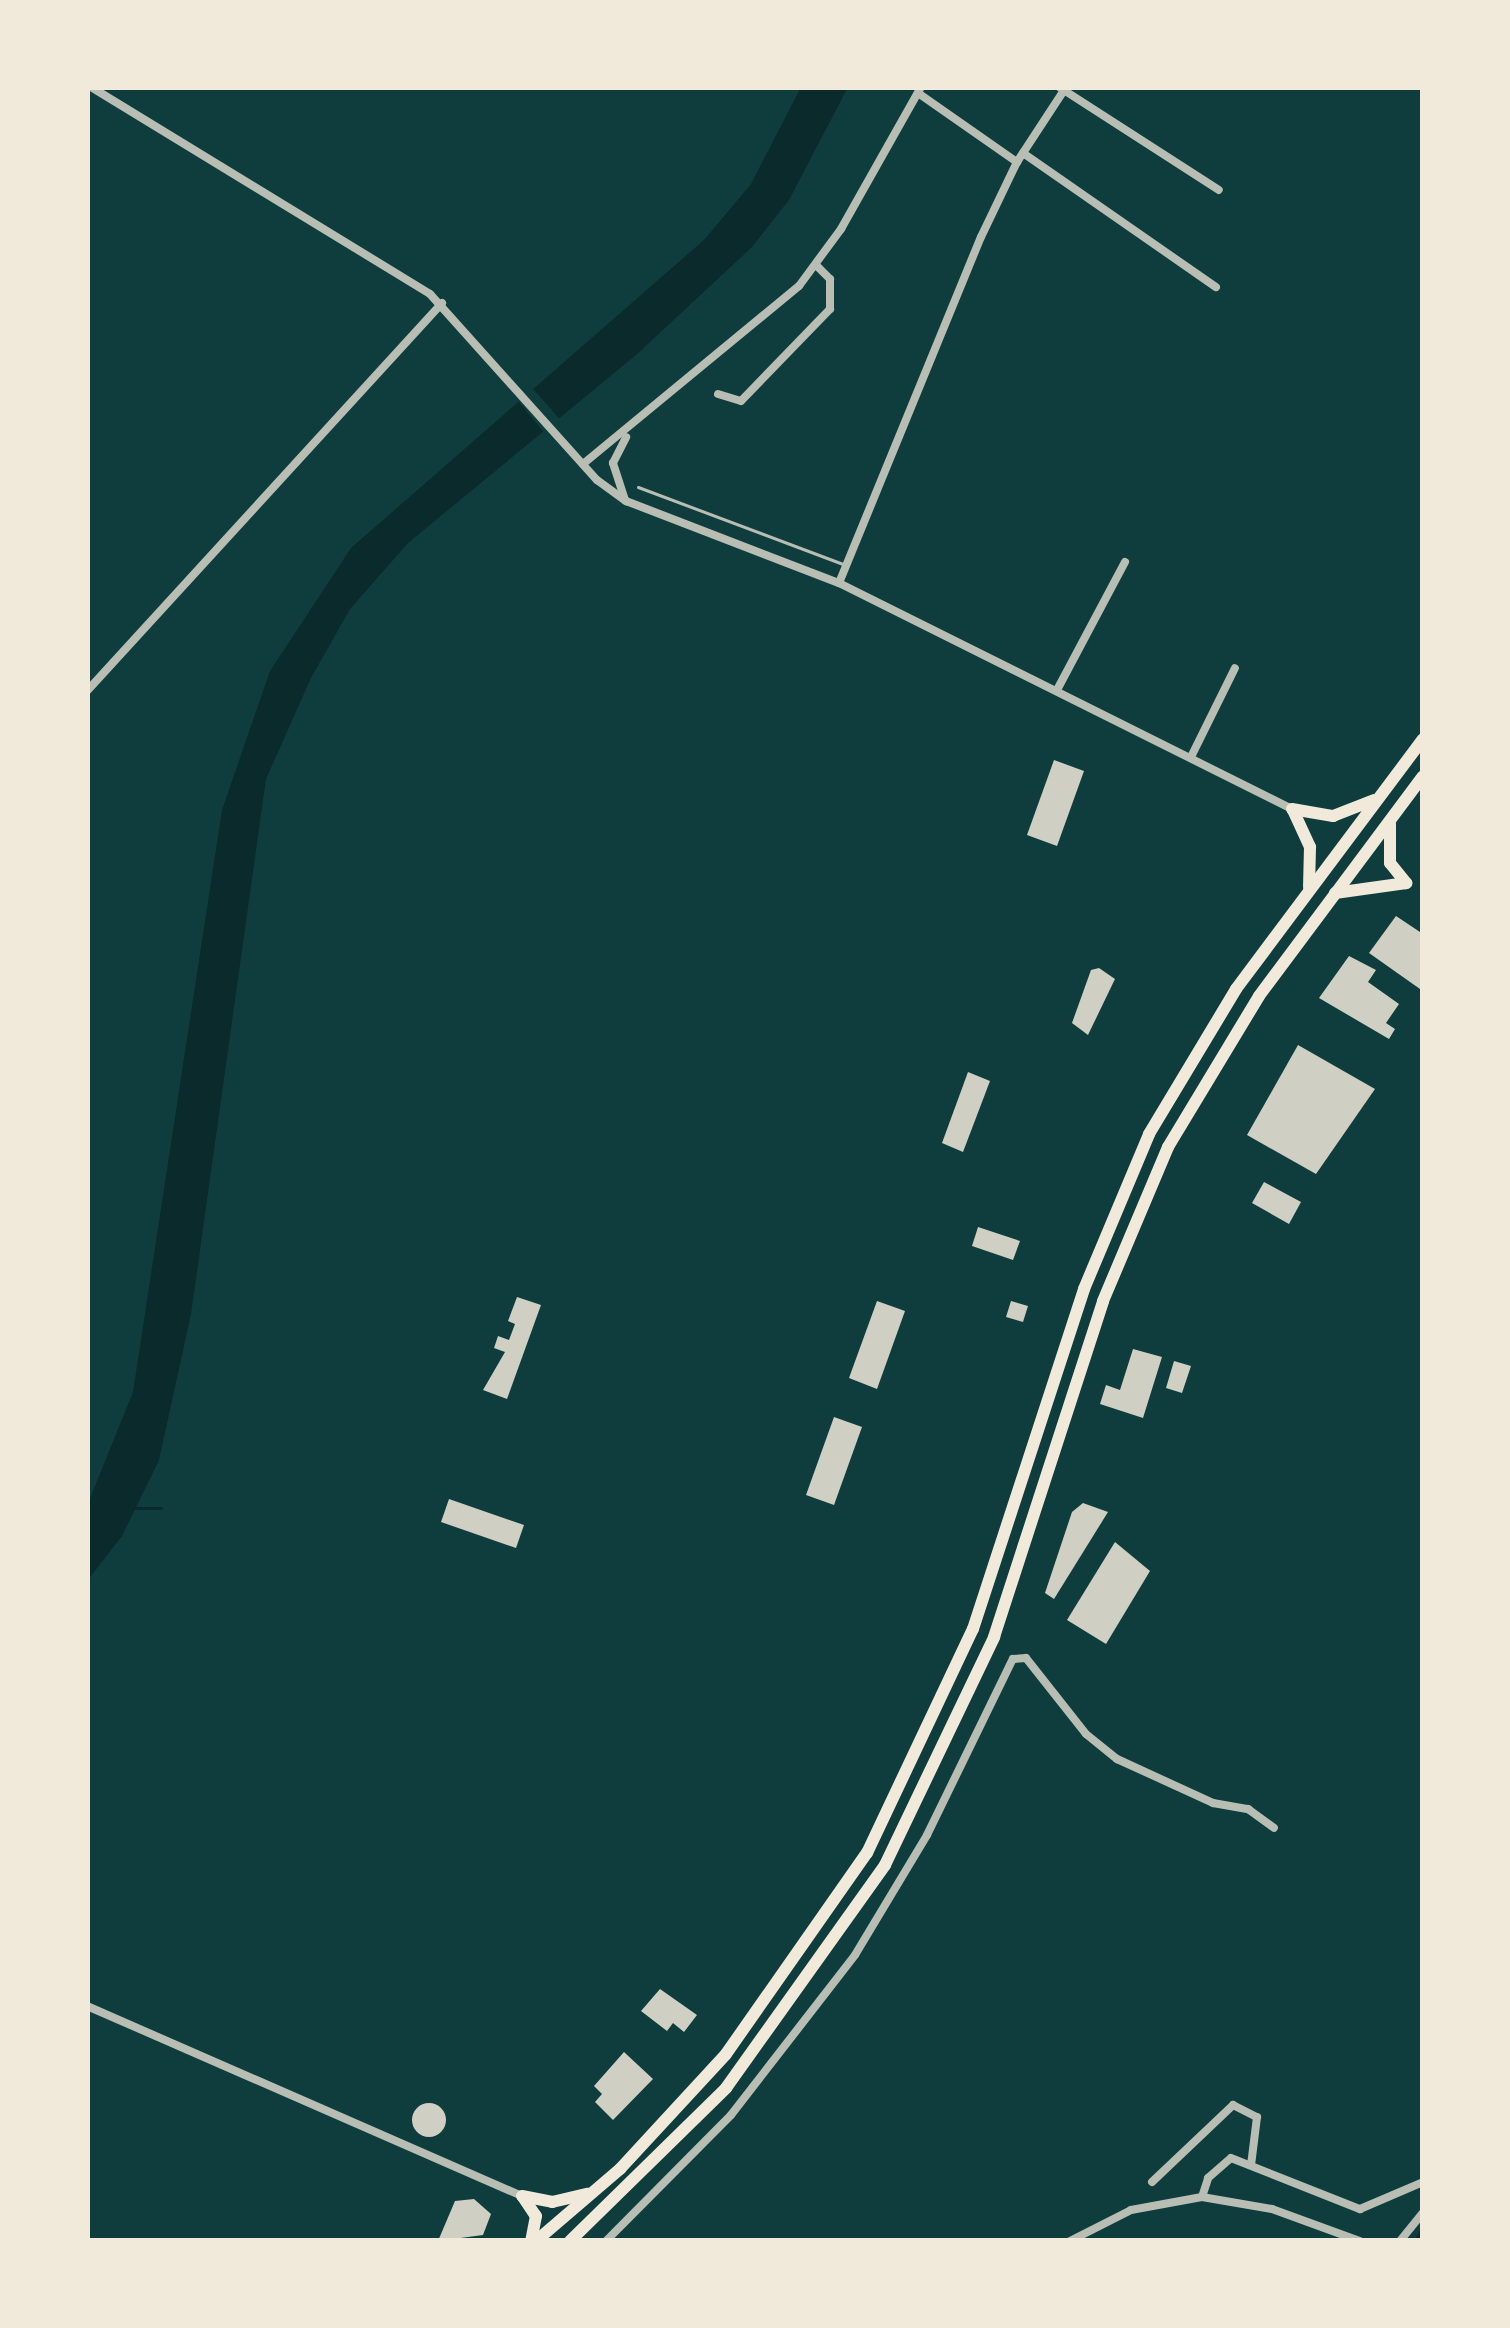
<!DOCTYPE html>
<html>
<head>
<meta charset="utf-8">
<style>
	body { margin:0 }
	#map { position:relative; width:1510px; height:2328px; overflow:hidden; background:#0f3d3e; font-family:Overpass,sans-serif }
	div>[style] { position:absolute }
	.water>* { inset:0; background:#0a2a2b }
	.pier>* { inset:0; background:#0f3d3e }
	.stream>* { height:3px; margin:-1.5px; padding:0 1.5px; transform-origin:1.5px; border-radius:1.5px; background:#0a2a2b }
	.building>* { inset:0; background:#cfcfc3 }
	.round { border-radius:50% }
	.service>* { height:3px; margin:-1.5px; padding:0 1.5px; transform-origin:1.5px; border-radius:1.5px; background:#b8beb3 }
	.minor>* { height:8px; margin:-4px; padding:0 4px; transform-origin:4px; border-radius:4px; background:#b8beb3 }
	.trunk>* { height:12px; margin:-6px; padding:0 6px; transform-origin:6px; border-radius:6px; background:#f1e9da }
	span { translate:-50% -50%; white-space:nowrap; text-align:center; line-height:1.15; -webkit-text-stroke:12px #f1e9da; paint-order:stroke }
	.frame { position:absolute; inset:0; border:90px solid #f1e9da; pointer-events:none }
</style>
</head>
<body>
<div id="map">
	<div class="water">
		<i style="clip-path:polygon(801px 87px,848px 87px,789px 200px,752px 247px,636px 355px,408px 543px,350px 609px,311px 678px,266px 779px,191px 1314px,159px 1460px,122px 1536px,87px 1581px,87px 1506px,133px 1392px,222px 810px,270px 671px,351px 548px,704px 240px,751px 184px)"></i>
	</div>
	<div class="pier">
		<i style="clip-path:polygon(529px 384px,563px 423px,547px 436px,514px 396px)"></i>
	</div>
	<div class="stream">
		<i style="left:135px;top:1508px;width:26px"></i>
		<i style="left:1415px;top:2241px;width:16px;rotate:-60deg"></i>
	</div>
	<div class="building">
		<i style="clip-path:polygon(1054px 760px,1084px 771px,1057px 846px,1027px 835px)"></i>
		<i style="clip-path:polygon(1396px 916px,1423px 934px,1420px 989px,1369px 953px)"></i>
		<i style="clip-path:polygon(1349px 956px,1376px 970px,1368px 982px,1399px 1004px,1386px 1023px,1395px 1029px,1389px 1039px,1319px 998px)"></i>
		<i style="clip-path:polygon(1099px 968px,1115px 979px,1088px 1035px,1072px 1023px,1091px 970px)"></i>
		<i style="clip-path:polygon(1298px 1045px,1375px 1089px,1316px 1174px,1247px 1135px)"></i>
		<i style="clip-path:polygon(968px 1072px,990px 1081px,963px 1152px,942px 1143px)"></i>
		<i style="clip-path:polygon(1264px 1182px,1301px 1202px,1289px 1224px,1252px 1203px)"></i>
		<i style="clip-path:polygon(978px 1227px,1020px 1241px,1013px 1260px,972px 1246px)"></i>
		<i style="clip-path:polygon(517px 1297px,541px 1305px,507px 1399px,483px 1390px,505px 1352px,494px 1348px,498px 1336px,509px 1340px,515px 1324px,508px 1321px)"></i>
		<i style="clip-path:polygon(877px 1301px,905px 1311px,877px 1389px,849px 1378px)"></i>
		<i style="clip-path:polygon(1011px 1301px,1028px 1306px,1023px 1322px,1006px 1317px)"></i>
		<i style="clip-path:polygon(1133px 1349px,1162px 1357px,1143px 1418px,1100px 1404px,1106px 1385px,1120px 1390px)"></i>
		<i style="clip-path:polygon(1174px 1361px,1191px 1366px,1182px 1393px,1166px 1388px)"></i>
		<i style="clip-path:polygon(834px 1417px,862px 1427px,834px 1505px,806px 1495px)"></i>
		<i style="clip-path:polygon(449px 1499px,524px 1525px,516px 1548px,441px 1522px)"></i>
		<i style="clip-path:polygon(1083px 1503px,1108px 1512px,1054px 1599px,1045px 1593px,1072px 1512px)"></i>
		<i style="clip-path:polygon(1115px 1542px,1150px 1571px,1106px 1644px,1067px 1620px)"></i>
		<i style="clip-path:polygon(660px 1989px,697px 2015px,684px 2032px,673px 2023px,667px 2031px,641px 2011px)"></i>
		<i style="clip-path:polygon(624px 2052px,653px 2079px,613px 2120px,595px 2102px,602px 2094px,594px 2086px)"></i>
		<i class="round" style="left:412px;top:2103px;width:34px;height:34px"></i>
		<i style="clip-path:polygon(474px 2199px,491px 2214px,483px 2235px,438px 2241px,455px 2201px)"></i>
	</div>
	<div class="service">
		<i style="left:638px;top:487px;width:221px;rotate:20.6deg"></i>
	</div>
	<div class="minor">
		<i style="left:91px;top:87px;width:397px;rotate:31.4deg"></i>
		<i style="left:430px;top:294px;width:250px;rotate:48.1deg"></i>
		<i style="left:597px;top:480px;width:36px;rotate:36deg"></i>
		<i style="left:626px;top:501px;width:228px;rotate:21.1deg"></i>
		<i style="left:839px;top:583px;width:506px;rotate:26.51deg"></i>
		<i style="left:1059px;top:87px;width:190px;rotate:32.8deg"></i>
		<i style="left:918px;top:93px;width:121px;rotate:34.9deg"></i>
		<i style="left:1023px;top:153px;width:235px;rotate:34.8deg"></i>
		<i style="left:718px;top:394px;width:24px;rotate:17deg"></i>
		<i style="left:741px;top:401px;width:128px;rotate:-45.9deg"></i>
		<i style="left:830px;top:309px;width:30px;rotate:-90deg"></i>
		<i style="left:830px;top:279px;width:20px;rotate:-135deg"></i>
		<i style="left:583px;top:464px;width:280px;rotate:-39.5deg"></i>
		<i style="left:799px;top:286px;width:71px;rotate:-53.6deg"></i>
		<i style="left:841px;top:229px;width:163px;rotate:-60.6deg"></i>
		<i style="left:625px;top:500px;width:39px;rotate:-108deg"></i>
		<i style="left:613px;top:463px;width:29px;rotate:-63deg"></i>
		<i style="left:839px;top:583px;width:374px;rotate:-67.7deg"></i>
		<i style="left:981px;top:237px;width:83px;rotate:-64.4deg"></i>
		<i style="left:1017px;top:162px;width:90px;rotate:-56.8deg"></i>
		<i style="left:1057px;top:690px;width:145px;rotate:-62deg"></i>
		<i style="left:87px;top:691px;width:526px;rotate:-47.54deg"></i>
		<i style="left:1191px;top:757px;width:99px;rotate:-63.7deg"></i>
		<i style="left:87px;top:2006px;width:475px;rotate:23.6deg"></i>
		<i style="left:1152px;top:2182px;width:112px;rotate:-43.5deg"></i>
		<i style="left:1233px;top:2105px;width:27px;rotate:27deg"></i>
		<i style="left:1257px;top:2117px;width:48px;rotate:97.1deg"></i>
		<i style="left:1202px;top:2197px;width:20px;rotate:-72deg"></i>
		<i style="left:1208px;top:2178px;width:30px;rotate:-41deg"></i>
		<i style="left:1231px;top:2158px;width:139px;rotate:21.6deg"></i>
		<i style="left:1360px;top:2209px;width:69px;rotate:-23.2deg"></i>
		<i style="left:606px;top:2241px;width:177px;rotate:-45.2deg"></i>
		<i style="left:731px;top:2115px;width:202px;rotate:-52.2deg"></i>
		<i style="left:855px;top:1955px;width:140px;rotate:-59deg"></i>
		<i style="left:927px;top:1835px;width:196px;rotate:-64deg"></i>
		<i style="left:1013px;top:1659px;width:13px;rotate:-4deg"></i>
		<i style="left:1026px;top:1658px;width:97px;rotate:51.7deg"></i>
		<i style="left:1086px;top:1734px;width:40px;rotate:39deg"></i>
		<i style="left:1117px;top:1759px;width:106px;rotate:24.6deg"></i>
		<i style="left:1213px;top:1803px;width:36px;rotate:10deg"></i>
		<i style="left:1248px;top:1809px;width:32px;rotate:36deg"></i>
		<i style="left:1070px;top:2241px;width:68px;rotate:-26.9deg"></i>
		<i style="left:1131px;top:2210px;width:72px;rotate:-10.4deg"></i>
		<i style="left:1202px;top:2197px;width:71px;rotate:9.7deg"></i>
		<i style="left:1272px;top:2209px;width:94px;rotate:20deg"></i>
		<i style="left:1400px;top:2241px;width:36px;rotate:-51deg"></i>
	</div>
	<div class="trunk">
		<i style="left:1292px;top:809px;width:42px;rotate:9.7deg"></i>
		<i style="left:1333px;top:816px;width:44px;rotate:-21.3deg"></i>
		<i style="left:1293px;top:810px;width:41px;rotate:65.3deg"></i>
		<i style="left:1310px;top:847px;width:40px;rotate:91.4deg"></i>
		<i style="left:1390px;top:824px;width:39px;rotate:90deg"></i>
		<i style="left:1390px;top:863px;width:26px;rotate:51deg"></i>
		<i style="left:1335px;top:893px;width:72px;rotate:-8deg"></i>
		<i style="left:522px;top:2196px;width:31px;rotate:11deg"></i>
		<i style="left:552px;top:2202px;width:37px;rotate:-13deg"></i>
		<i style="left:523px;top:2197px;width:23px;rotate:56deg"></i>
		<i style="left:536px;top:2216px;width:25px;rotate:101deg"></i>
		<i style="left:536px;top:2241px;width:111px;rotate:-40.6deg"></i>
		<i style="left:620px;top:2169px;width:156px;rotate:-47.3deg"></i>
		<i style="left:726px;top:2054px;width:246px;rotate:-55deg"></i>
		<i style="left:867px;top:1853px;width:248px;rotate:-64.7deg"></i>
		<i style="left:973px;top:1629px;width:358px;rotate:-71.9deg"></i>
		<i style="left:1084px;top:1289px;width:168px;rotate:-67.2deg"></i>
		<i style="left:1149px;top:1134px;width:169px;rotate:-59deg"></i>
		<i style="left:1236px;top:989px;width:312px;rotate:-53.2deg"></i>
		<i style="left:570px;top:2241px;width:219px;rotate:-44.4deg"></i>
		<i style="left:726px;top:2088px;width:274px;rotate:-54.5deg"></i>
		<i style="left:885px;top:1865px;width:253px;rotate:-64.4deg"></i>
		<i style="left:994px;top:1637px;width:353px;rotate:-72deg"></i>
		<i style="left:1103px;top:1301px;width:167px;rotate:-67.1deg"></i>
		<i style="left:1168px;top:1147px;width:176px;rotate:-58.9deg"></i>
		<i style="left:1259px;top:996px;width:274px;rotate:-53.3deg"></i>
	</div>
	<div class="frame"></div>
</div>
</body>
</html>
